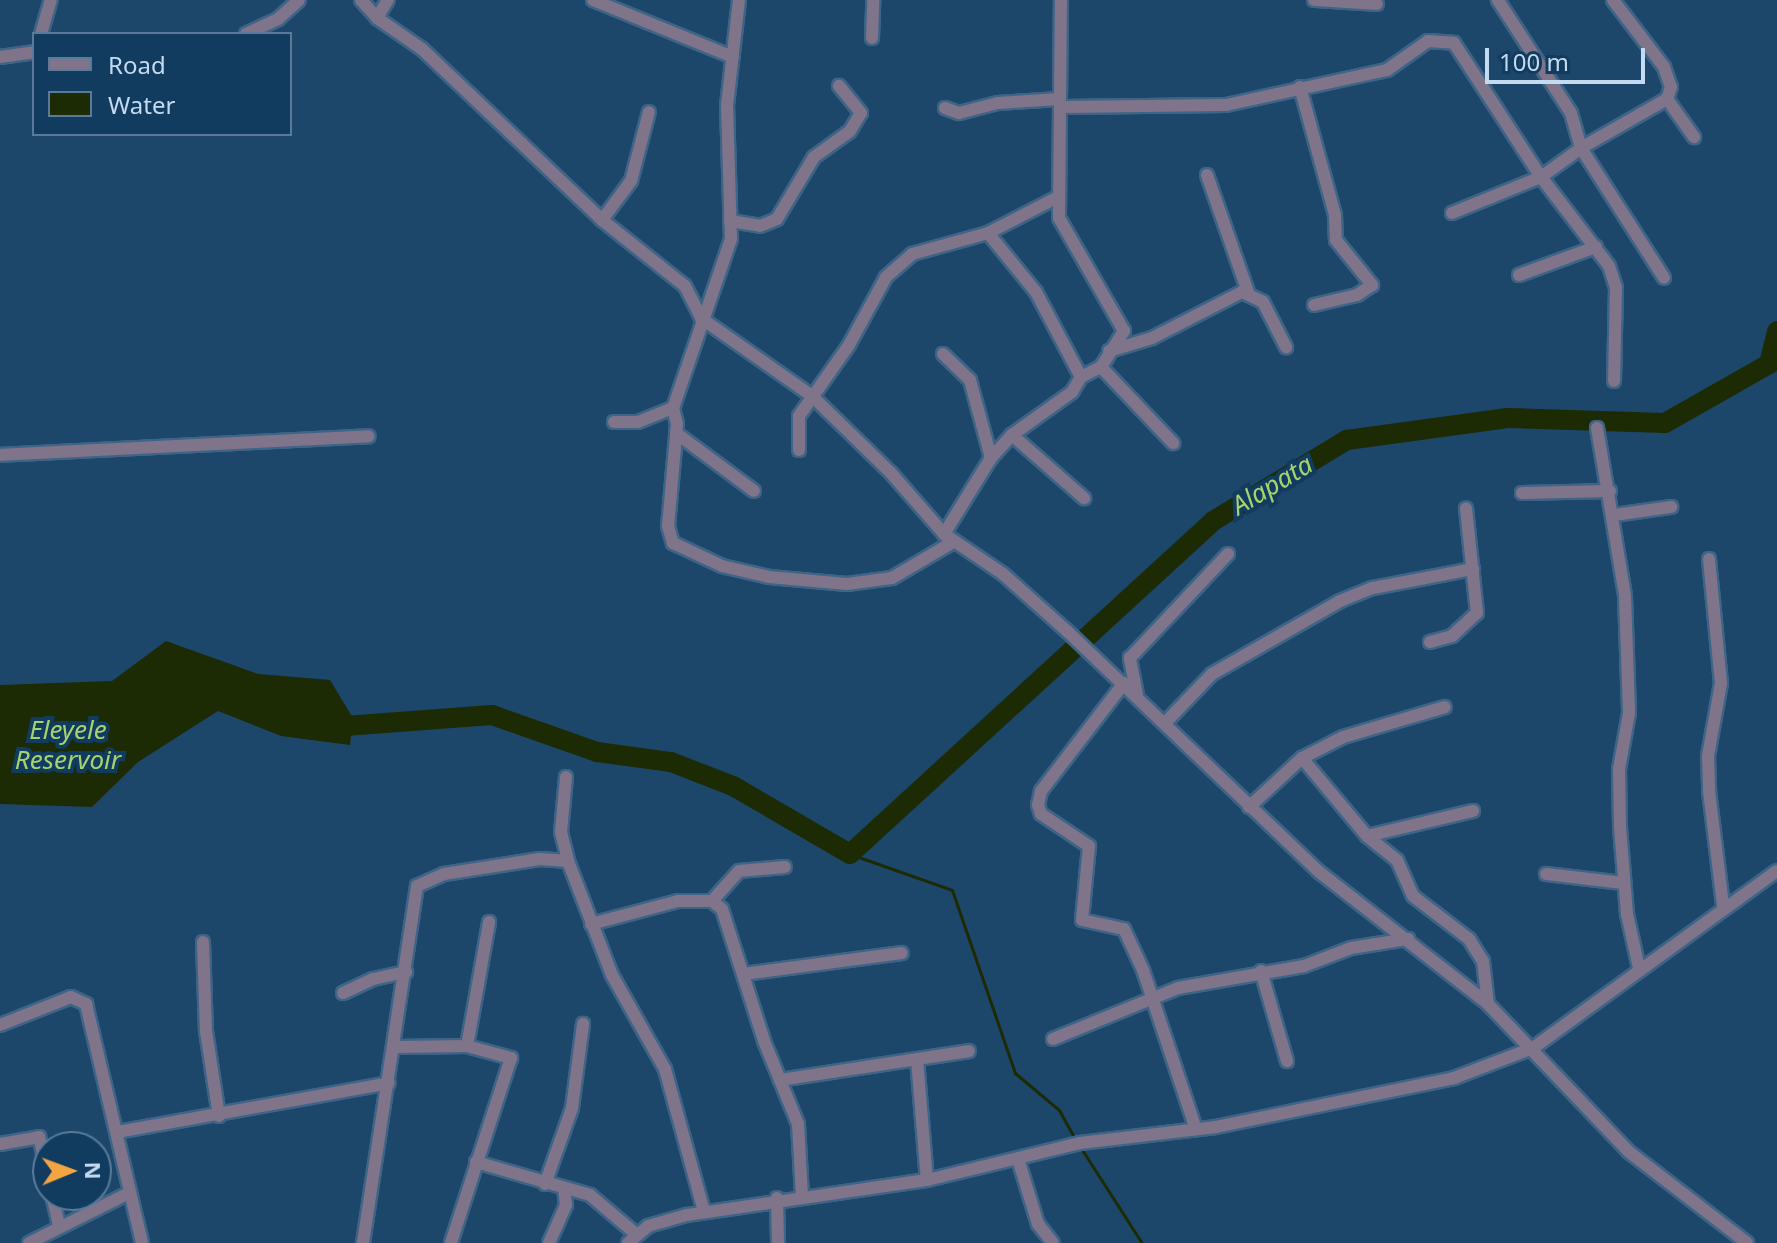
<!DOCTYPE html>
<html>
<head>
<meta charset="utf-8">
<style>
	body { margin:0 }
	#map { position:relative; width:1777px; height:1243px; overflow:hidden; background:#1d466b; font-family:"Noto Sans",sans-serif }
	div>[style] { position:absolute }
	.water>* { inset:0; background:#1c2b03 }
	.stream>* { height:3px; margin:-1.5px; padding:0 1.5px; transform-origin:1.5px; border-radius:1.5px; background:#1c2b03 }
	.river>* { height:20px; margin:-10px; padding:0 10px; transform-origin:10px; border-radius:10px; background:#1c2b03 }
	.roads { filter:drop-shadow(2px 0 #3e6486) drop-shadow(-2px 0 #3e6486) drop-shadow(0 2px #3e6486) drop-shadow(0 -2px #3e6486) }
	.minor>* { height:12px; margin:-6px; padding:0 6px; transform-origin:6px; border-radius:6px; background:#7f748a }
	span { translate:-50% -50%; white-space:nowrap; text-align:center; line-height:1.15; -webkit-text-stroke:8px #113b5f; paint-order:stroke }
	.water-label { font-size:26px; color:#a7d36d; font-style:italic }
	.legend { position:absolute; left:32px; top:32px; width:260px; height:104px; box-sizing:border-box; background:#113b5f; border:2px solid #597b99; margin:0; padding:10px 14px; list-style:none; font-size:24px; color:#c4daf0 }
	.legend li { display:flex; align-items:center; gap:16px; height:40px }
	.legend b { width:40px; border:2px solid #597b99 }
	.north { position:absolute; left:32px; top:1131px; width:80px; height:80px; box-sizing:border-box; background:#113b5f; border:2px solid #597b99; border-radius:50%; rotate:89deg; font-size:22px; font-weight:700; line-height:32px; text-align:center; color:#c4daf0 }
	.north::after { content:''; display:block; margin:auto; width:28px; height:36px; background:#f3a443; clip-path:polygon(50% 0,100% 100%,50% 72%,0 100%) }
	.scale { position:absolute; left:1485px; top:48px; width:160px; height:36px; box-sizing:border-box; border:4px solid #c4daf0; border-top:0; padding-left:10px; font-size:24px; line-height:28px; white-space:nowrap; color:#c4daf0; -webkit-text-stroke:6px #113b5f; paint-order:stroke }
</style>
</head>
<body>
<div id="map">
	<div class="water">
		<i style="clip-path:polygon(166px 641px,258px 674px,330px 680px,353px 718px,350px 745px,281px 736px,218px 711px,138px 762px,92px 807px,0 804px,0 685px,112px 681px)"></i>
	</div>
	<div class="stream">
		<i style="left:850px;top:854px;width:108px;rotate:19.4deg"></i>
		<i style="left:952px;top:890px;width:194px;rotate:71deg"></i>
		<i style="left:1015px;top:1073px;width:57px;rotate:40.1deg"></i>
		<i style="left:1059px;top:1110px;width:33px;rotate:61deg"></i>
		<i style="left:1079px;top:1145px;width:117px;rotate:57.3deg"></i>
	</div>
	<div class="river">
		<i style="left:328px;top:722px;width:17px;rotate:13deg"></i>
		<i style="left:345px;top:726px;width:147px;rotate:-4.3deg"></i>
		<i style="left:492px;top:715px;width:111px;rotate:19.4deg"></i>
		<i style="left:597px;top:752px;width:75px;rotate:7.7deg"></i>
		<i style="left:671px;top:762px;width:66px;rotate:21.2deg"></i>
		<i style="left:733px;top:786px;width:135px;rotate:30.2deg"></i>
		<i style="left:850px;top:854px;width:493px;rotate:-42.5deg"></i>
		<i style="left:1213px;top:521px;width:157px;rotate:-31.2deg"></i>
		<i style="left:1347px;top:440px;width:162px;rotate:-7.8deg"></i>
		<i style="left:1508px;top:418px;width:157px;rotate:1.8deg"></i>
		<i style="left:1665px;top:423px;width:120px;rotate:-29.6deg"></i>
		<i style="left:1769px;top:364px;width:34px;rotate:-76deg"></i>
	</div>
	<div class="roads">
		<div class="minor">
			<i style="left:361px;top:0;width:24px;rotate:48deg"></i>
			<i style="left:377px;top:18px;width:55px;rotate:34.6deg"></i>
			<i style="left:422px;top:49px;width:248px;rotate:43.5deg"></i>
			<i style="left:602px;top:220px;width:106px;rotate:38.5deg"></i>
			<i style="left:685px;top:286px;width:36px;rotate:63deg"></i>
			<i style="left:701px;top:318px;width:136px;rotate:35.1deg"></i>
			<i style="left:812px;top:396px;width:110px;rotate:44.3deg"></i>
			<i style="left:891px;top:473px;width:81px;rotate:49deg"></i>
			<i style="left:944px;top:534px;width:71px;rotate:34.1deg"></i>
			<i style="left:1003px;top:574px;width:86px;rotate:41.7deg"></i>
			<i style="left:1067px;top:631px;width:347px;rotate:43.7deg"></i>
			<i style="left:1318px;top:871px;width:216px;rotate:38deg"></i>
			<i style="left:1488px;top:1004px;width:204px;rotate:46.4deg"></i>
			<i style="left:1629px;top:1152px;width:149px;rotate:37.6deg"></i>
			<i style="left:593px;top:0;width:151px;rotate:22.2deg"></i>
			<i style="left:739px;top:0;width:106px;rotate:96.5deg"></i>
			<i style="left:727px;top:105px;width:134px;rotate:88.3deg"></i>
			<i style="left:731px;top:239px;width:179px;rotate:108.9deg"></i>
			<i style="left:673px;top:408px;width:16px;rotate:76deg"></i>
			<i style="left:677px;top:424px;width:102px;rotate:95deg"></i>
			<i style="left:668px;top:526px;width:18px;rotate:74deg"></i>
			<i style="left:673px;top:543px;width:54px;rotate:25.1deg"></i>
			<i style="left:722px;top:566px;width:48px;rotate:13.2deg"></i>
			<i style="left:769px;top:577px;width:78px;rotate:5.1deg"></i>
			<i style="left:847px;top:584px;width:45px;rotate:-7.6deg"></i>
			<i style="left:892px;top:578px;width:71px;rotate:-30.5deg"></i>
			<i style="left:953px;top:542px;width:12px;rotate:-138deg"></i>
			<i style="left:944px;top:534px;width:89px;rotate:-58.3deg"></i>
			<i style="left:991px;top:458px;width:31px;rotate:-48deg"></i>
			<i style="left:1012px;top:435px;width:74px;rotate:-35.6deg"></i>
			<i style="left:1072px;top:392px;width:17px;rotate:-59deg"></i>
			<i style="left:1081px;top:377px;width:22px;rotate:-27deg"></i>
			<i style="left:1101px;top:367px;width:43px;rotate:-57.4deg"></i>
			<i style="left:1124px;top:331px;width:130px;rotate:-119.9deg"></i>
			<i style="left:1059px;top:218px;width:218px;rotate:-89.5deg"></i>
			<i style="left:1314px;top:0;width:63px;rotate:3.6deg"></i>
			<i style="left:1613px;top:0;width:84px;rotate:52.7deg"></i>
			<i style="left:1664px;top:67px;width:21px;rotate:71deg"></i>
			<i style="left:1671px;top:87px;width:13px;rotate:108deg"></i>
			<i style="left:1667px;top:99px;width:99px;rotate:150.3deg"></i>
			<i style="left:1581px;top:148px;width:154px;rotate:57.4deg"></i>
			<i style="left:377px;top:18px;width:21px;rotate:-59deg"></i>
			<i style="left:41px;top:34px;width:35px;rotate:-74deg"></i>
			<i style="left:246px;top:34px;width:35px;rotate:-25deg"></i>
			<i style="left:278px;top:19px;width:28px;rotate:-42deg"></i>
			<i style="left:872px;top:38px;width:38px;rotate:-88deg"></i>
			<i style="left:0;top:57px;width:34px;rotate:-8deg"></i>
			<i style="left:1300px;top:87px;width:133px;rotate:74.7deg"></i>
			<i style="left:1335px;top:215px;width:25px;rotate:88deg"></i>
			<i style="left:1336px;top:240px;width:58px;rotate:51.3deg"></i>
			<i style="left:1372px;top:285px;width:18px;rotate:146deg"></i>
			<i style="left:1357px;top:295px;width:44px;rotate:166.9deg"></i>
			<i style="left:1667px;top:99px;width:47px;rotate:54.6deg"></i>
			<i style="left:1062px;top:107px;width:164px;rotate:-0.7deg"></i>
			<i style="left:1226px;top:105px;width:165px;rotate:-12.3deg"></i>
			<i style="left:1387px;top:70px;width:50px;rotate:-35.3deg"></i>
			<i style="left:1428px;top:41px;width:26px;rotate:4deg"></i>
			<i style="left:1454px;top:43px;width:160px;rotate:57deg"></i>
			<i style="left:1541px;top:177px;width:112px;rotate:52.6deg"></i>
			<i style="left:1609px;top:266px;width:22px;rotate:72deg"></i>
			<i style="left:1616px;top:287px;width:94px;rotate:91.2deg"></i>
			<i style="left:945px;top:108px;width:15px;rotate:20deg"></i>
			<i style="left:959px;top:113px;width:40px;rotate:-14.4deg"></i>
			<i style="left:998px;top:103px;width:61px;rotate:-3.8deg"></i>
			<i style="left:1207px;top:175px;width:124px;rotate:70.7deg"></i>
			<i style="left:1452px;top:213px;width:96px;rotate:-22deg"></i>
			<i style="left:1541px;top:177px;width:49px;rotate:-35.9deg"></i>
			<i style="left:1581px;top:148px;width:36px;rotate:-106deg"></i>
			<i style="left:1571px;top:113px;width:135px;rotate:-122.9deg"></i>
			<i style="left:602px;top:220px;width:49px;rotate:-53.4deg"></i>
			<i style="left:631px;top:181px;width:71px;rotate:-75.4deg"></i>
			<i style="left:730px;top:221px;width:30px;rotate:9deg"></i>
			<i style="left:760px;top:226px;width:18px;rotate:-22deg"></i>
			<i style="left:777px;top:219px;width:72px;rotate:-59.2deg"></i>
			<i style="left:814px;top:157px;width:44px;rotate:-35.8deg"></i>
			<i style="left:850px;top:131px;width:21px;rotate:-59deg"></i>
			<i style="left:861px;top:113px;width:35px;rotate:-129deg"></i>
			<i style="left:988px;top:233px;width:76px;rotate:50.9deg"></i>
			<i style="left:1036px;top:292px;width:96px;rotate:62.1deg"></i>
			<i style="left:1519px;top:275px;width:82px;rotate:-20deg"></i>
			<i style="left:1109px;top:351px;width:45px;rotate:-16.8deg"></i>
			<i style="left:1152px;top:338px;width:101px;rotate:-27.1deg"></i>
			<i style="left:1242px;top:292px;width:23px;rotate:25deg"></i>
			<i style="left:1263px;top:302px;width:51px;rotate:62.9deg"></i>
			<i style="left:943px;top:354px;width:37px;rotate:44deg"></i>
			<i style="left:970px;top:380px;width:81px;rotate:74.9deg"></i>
			<i style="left:1101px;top:367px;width:105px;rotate:46.5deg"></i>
			<i style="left:614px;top:422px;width:24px"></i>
			<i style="left:638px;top:422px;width:38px;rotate:-22deg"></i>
			<i style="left:1597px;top:428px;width:170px;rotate:80.5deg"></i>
			<i style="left:1625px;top:596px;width:117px;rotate:88deg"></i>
			<i style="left:1629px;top:713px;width:57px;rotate:100.1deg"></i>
			<i style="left:1619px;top:769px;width:58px;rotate:89deg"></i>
			<i style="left:1620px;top:827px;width:87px;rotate:85.4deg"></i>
			<i style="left:1627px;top:914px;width:55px;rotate:77.5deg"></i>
			<i style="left:676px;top:433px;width:97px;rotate:36.6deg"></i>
			<i style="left:1012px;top:435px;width:96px;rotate:41.2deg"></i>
			<i style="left:799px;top:450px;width:34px;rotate:-90deg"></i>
			<i style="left:799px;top:416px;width:87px;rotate:-54.8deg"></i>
			<i style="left:849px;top:345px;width:77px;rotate:-61.4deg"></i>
			<i style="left:886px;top:277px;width:35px;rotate:-41deg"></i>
			<i style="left:912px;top:254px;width:79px;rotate:-15.4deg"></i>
			<i style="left:988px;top:233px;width:76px;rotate:-27.2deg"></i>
			<i style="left:0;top:455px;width:369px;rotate:-2.9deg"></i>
			<i style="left:1522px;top:493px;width:88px;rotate:-1.3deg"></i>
			<i style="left:1614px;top:515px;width:58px;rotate:-8deg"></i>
			<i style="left:1709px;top:559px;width:125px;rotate:84.5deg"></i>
			<i style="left:1721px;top:683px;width:74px;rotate:100.1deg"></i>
			<i style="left:1708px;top:756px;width:35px;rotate:88deg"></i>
			<i style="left:1709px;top:791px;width:115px;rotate:83deg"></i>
			<i style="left:1430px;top:642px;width:23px;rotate:-15deg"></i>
			<i style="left:1452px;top:636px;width:34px;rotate:-43deg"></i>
			<i style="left:1477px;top:613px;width:105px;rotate:-96deg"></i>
			<i style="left:1124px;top:683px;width:136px;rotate:127.5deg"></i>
			<i style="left:1041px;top:791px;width:14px;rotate:102deg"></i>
			<i style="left:1038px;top:805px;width:9px;rotate:72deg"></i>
			<i style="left:1041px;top:814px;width:58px;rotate:33.7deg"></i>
			<i style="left:1089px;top:846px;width:74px;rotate:95.4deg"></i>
			<i style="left:1082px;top:920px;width:43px;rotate:12.1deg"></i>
			<i style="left:1124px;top:929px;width:45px;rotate:65.1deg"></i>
			<i style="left:1143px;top:970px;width:168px;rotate:71.6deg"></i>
			<i style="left:1137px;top:695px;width:38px;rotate:-101deg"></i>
			<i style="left:1130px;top:658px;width:143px;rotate:-46.7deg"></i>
			<i style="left:1165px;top:723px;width:68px;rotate:-46.2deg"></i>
			<i style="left:1212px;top:674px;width:147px;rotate:-29.7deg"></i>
			<i style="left:1340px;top:601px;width:35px;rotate:-22deg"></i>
			<i style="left:1373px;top:588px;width:102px;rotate:-10.8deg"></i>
			<i style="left:1302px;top:758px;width:102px;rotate:50.2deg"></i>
			<i style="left:1367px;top:836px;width:38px;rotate:39deg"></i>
			<i style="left:1397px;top:860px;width:39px;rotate:66deg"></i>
			<i style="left:1413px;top:896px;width:71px;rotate:37.5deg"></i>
			<i style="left:1469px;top:939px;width:26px;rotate:58deg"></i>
			<i style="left:1483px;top:961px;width:43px;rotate:83.4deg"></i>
			<i style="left:566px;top:777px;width:55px;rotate:95.2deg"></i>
			<i style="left:561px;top:832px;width:30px;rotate:76deg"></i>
			<i style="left:1249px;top:807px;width:72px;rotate:-42.8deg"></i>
			<i style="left:1302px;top:758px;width:46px;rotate:-27.1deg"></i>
			<i style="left:1343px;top:737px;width:106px;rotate:-16.4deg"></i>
			<i style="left:1367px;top:836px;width:109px;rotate:-13.3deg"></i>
			<i style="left:1546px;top:874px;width:78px;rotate:6.7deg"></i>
			<i style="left:712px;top:901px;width:40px;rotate:-48deg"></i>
			<i style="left:739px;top:871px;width:46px;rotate:-5deg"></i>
			<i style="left:591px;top:924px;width:90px;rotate:-14.8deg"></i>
			<i style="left:678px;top:901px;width:34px"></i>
			<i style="left:712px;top:901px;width:13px;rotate:39deg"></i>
			<i style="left:722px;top:909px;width:139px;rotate:72.3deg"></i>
			<i style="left:764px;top:1041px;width:90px;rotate:67.7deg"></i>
			<i style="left:798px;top:1124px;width:71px;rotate:86.8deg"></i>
			<i style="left:203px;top:942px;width:89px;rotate:88.1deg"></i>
			<i style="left:206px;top:1031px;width:86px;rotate:81.3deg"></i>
			<i style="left:1261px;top:971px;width:94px;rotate:73.9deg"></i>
			<i style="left:744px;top:974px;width:159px;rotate:-7.6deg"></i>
			<i style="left:343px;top:993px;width:33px;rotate:-25deg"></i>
			<i style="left:373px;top:979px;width:34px;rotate:-12deg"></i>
			<i style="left:0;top:1025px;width:76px;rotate:-21.5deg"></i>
			<i style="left:71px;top:997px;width:17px;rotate:25deg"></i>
			<i style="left:86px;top:1004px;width:245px;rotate:76.8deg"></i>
			<i style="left:1053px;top:1039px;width:135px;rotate:-22.2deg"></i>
			<i style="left:1178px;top:988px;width:128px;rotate:-9.9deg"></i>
			<i style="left:1304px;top:966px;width:50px;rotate:-21deg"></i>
			<i style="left:1351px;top:948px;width:58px;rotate:-9deg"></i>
			<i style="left:467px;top:1046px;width:126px;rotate:-79.9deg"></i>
			<i style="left:396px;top:1047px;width:71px;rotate:-0.8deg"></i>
			<i style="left:467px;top:1046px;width:46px;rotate:15.3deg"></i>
			<i style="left:511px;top:1058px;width:194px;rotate:108deg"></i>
			<i style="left:917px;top:1059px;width:121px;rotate:85.3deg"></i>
			<i style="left:780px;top:1080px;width:191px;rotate:-8.7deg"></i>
			<i style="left:117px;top:1132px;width:276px;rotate:-10.2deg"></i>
			<i style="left:0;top:1144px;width:40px;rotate:-10deg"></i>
			<i style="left:39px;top:1137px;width:36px;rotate:76deg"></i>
			<i style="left:1018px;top:1159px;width:68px;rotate:72.9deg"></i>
			<i style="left:1038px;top:1224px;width:24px;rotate:52deg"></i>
			<i style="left:476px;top:1162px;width:119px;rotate:16.1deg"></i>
			<i style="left:590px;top:1195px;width:60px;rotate:40.3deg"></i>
			<i style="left:545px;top:1184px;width:81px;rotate:-70.4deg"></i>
			<i style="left:572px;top:1108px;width:85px;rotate:-82.5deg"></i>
			<i style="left:52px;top:1195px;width:32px;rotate:77deg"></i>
			<i style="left:777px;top:1198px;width:45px;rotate:88.7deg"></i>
			<i style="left:29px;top:1243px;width:112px;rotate:-26.6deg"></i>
			<i style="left:363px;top:1243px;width:361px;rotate:-81.4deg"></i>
			<i style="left:417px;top:886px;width:30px;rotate:-24deg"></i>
			<i style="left:444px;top:874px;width:97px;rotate:-8.9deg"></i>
			<i style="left:540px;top:859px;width:28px;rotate:4deg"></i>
			<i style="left:568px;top:861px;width:122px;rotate:68.9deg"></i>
			<i style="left:612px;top:975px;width:108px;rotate:60.6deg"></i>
			<i style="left:665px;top:1069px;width:148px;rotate:74.7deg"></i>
			<i style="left:549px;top:1243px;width:42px;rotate:-65.9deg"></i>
			<i style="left:566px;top:1205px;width:16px;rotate:-97deg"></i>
			<i style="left:628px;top:1243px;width:26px;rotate:-40deg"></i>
			<i style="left:648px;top:1226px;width:41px;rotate:-15.8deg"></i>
			<i style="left:687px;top:1215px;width:243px;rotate:-8.3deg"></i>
			<i style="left:927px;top:1180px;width:157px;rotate:-13.6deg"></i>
			<i style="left:1080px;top:1143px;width:137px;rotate:-6.7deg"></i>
			<i style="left:1216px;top:1127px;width:243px;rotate:-11.6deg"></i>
			<i style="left:1454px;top:1078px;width:85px;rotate:-20.8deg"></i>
			<i style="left:1533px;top:1048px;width:301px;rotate:-36deg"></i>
		</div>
	</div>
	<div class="water-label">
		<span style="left:1272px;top:485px;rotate:-31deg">Alapata</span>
		<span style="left:68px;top:745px">Eleyele<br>Reservoir</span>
	</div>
	<ul class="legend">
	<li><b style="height:10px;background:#7f748a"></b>Road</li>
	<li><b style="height:22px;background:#1c2b03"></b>Water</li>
	</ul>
	<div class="north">N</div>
	<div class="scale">100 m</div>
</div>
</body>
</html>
